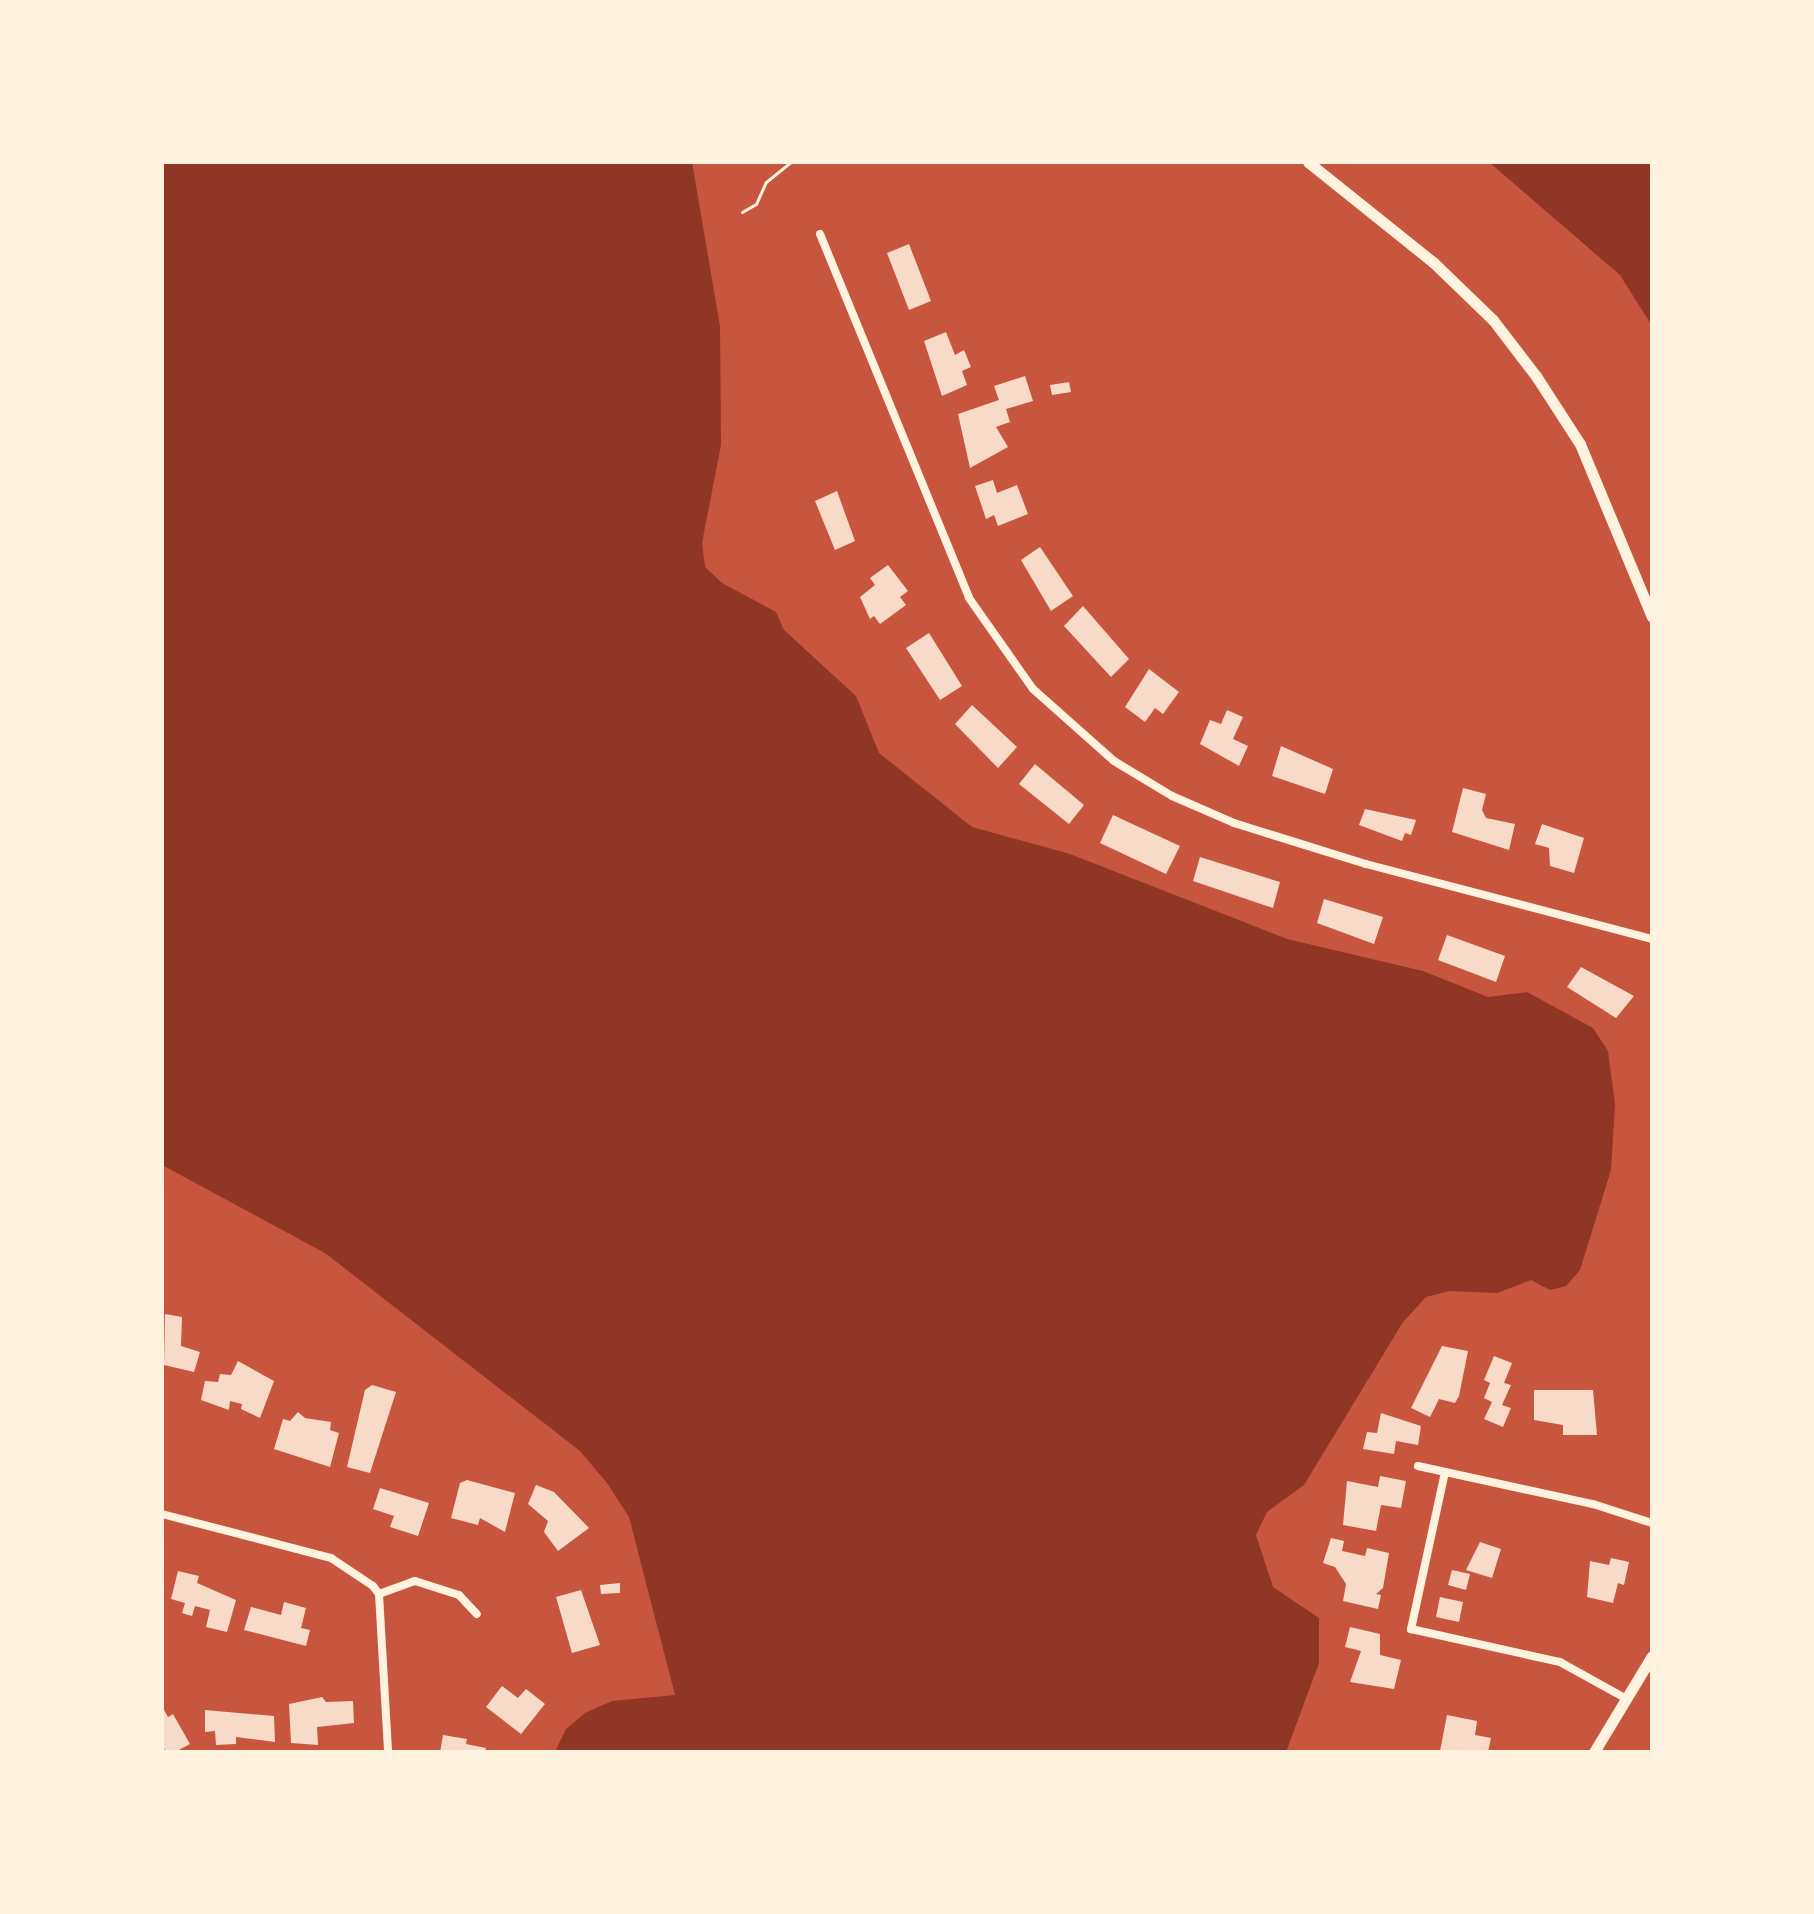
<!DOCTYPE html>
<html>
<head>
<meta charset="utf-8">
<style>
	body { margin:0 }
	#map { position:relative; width:1814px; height:1914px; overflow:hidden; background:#c8553d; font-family:Barlow,sans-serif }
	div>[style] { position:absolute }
	.water>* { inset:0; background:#8f3625 }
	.building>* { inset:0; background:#f7dbc8 }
	.path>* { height:3px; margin:-1.5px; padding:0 1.5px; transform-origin:1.5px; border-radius:1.5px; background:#fff3e0 }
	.minor>* { height:8px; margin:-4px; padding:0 4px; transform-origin:4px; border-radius:4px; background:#fff3e0 }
	.tertiary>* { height:11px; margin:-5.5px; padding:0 5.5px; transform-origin:5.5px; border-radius:5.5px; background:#fff3e0 }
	span { translate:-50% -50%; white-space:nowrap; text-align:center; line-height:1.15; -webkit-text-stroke:8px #fff3e0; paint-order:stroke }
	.frame { position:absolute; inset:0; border:164px solid #fff3e0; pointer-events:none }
</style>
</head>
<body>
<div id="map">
	<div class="water">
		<i style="clip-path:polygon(162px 162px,692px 162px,720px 326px,721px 445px,702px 543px,705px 567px,722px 583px,776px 612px,784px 630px,856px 696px,879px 753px,972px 827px,1070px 854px,1287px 939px,1423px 971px,1488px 997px,1527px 992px,1593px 1028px,1608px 1051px,1615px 1104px,1611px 1170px,1580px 1270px,1566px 1286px,1550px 1290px,1531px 1280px,1497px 1293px,1449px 1291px,1426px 1297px,1403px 1322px,1304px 1485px,1267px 1512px,1256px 1535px,1273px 1587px,1319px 1618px,1319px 1663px,1286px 1752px,555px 1752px,566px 1729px,585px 1713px,612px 1701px,675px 1695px,629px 1517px,607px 1483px,580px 1451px,325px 1253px,162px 1165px)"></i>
		<i style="clip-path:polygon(1489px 162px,1652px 162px,1652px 326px,1620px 275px)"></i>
	</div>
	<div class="building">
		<i style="clip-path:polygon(909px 244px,931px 301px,909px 310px,887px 253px)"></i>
		<i style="clip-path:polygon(946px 332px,955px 355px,964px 350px,971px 367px,962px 371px,967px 385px,942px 396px,924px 341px)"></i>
		<i style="clip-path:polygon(1025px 376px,1033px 401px,1006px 409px,1010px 422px,996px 427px,1008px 447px,970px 468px,958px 414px,999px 400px,994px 386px)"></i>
		<i style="clip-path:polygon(1069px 382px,1071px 392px,1052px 395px,1050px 385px)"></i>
		<i style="clip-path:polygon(993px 480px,997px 493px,1017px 485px,1028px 514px,998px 526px,994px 515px,986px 519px,975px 486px)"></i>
		<i style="clip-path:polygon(837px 491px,855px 541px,835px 550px,815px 501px)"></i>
		<i style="clip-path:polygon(1040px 547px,1073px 596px,1051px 611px,1021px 560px)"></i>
		<i style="clip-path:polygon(888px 565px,908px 591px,900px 597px,906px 605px,880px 624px,874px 616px,870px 619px,860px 597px,875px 585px,870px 578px)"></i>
		<i style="clip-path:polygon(1083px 606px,1129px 659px,1111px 677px,1064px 626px)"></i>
		<i style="clip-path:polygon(929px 633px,962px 686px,940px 700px,906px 648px)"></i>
		<i style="clip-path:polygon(1149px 669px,1179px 692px,1163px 714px,1155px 708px,1145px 722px,1125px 707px)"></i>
		<i style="clip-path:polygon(972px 705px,1017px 747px,998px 768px,955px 724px)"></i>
		<i style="clip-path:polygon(1227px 710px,1243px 717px,1233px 739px,1248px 746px,1239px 766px,1200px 744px,1210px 720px,1221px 724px)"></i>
		<i style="clip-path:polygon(1281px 746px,1333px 769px,1325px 794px,1272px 776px)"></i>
		<i style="clip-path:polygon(1035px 764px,1084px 805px,1069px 824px,1019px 784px)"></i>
		<i style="clip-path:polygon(1463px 788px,1486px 794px,1482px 810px,1486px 818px,1515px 824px,1509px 850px,1452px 832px)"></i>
		<i style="clip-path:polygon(1365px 809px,1416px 820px,1411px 835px,1405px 833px,1402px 841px,1359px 825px)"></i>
		<i style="clip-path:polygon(1113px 815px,1180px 846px,1166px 874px,1100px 843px)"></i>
		<i style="clip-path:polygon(1542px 824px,1584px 838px,1574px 873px,1550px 866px,1549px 848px,1535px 844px)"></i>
		<i style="clip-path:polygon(1200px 857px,1280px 882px,1273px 908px,1193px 881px)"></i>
		<i style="clip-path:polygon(1324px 899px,1383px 917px,1374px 944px,1317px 923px)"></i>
		<i style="clip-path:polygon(1447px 935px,1505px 956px,1496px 982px,1438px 960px)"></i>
		<i style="clip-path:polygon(1581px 967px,1634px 996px,1616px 1018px,1567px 987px)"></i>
		<i style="clip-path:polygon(165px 1314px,182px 1317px,181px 1346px,200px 1352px,194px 1372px,164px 1365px)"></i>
		<i style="clip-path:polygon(1442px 1346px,1468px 1351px,1459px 1396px,1455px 1403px,1439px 1399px,1430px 1417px,1411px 1408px)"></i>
		<i style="clip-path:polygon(1494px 1356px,1512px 1363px,1504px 1383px,1511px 1385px,1502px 1405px,1511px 1408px,1503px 1427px,1484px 1419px,1492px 1402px,1484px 1398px,1490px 1383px,1484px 1380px)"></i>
		<i style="clip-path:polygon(238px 1361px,274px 1381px,260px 1418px,241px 1409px,242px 1404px,230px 1401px,229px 1410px,201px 1400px,205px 1381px,218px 1382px,220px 1374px,231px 1375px)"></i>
		<i style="clip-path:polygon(372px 1385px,396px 1392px,370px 1473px,347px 1467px,365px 1390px)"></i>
		<i style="clip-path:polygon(1534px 1390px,1593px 1390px,1597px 1435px,1563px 1435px,1563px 1425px,1534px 1420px)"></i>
		<i style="clip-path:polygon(298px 1412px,305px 1418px,331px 1422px,330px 1430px,339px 1433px,330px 1467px,274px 1449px,283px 1419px,290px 1421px)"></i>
		<i style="clip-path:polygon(1381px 1413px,1421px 1426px,1418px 1445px,1396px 1441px,1394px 1454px,1363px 1449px,1367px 1432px,1377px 1433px)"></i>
		<i style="clip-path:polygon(1380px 1476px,1406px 1481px,1401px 1508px,1381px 1505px,1376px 1531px,1343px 1525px,1347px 1481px,1378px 1487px)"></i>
		<i style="clip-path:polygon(467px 1480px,515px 1493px,505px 1532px,480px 1518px,478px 1525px,451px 1518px,460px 1483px)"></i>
		<i style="clip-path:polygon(536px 1485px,554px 1492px,589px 1528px,558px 1551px,544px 1532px,548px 1521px,528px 1504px)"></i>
		<i style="clip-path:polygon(380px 1488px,429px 1503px,418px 1536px,390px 1527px,394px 1516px,373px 1509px)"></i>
		<i style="clip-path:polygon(1331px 1538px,1344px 1541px,1342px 1551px,1365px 1556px,1367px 1548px,1389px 1553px,1383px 1588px,1376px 1594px,1381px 1595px,1378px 1609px,1343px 1601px,1346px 1584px,1335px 1567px,1323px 1563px)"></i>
		<i style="clip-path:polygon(1480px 1542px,1501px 1549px,1492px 1578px,1466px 1570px)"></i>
		<i style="clip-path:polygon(1611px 1558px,1629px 1562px,1624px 1585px,1618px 1583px,1613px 1603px,1587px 1597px,1590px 1561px,1609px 1565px)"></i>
		<i style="clip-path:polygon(1452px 1570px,1470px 1574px,1466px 1590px,1448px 1585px)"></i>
		<i style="clip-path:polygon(178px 1571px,199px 1576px,197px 1583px,236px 1600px,227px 1632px,206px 1627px,210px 1610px,195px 1606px,192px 1616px,182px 1613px,185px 1603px,171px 1599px)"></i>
		<i style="clip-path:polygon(620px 1583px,620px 1593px,601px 1594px,600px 1585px)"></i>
		<i style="clip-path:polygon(581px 1590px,600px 1645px,572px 1653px,556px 1597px)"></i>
		<i style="clip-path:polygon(1440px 1597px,1463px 1602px,1459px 1622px,1436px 1617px)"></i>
		<i style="clip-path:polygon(284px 1602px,306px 1608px,301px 1628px,310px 1630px,306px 1646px,244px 1630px,251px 1607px,281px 1615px)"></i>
		<i style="clip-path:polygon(1350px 1627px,1380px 1634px,1380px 1655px,1401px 1660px,1394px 1689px,1350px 1682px,1361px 1651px,1345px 1647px)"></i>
		<i style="clip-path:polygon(502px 1686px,518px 1698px,526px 1689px,545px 1704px,521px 1734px,486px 1707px)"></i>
		<i style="clip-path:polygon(322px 1697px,326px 1702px,353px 1701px,354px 1723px,317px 1727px,318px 1745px,291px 1743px,289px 1704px)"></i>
		<i style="clip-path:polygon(164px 1710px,168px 1717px,173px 1714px,190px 1744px,175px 1752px,162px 1749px)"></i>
		<i style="clip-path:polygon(205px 1710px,274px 1716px,275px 1742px,236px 1737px,236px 1744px,216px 1745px,215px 1731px,205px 1732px)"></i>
		<i style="clip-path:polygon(1447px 1715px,1477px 1721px,1475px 1735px,1491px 1738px,1488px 1752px,1440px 1751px)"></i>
		<i style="clip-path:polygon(443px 1735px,467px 1739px,466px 1744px,486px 1748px,485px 1752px,440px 1752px)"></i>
	</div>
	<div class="path">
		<i style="left:742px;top:212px;width:16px;rotate:-30deg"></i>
		<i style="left:756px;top:204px;width:24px;rotate:-66deg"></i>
		<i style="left:766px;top:182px;width:32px;rotate:-39deg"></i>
	</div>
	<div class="minor">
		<i style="left:820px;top:234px;width:393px;rotate:67.7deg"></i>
		<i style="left:969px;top:598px;width:111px;rotate:54.9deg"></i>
		<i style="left:1033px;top:689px;width:108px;rotate:41.6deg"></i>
		<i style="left:1114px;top:761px;width:68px;rotate:31.1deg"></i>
		<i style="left:1172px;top:796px;width:68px;rotate:23.5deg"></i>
		<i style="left:1234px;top:823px;width:138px;rotate:17.3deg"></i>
		<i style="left:1366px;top:864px;width:296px;rotate:14.7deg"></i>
		<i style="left:1418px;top:1466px;width:179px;rotate:12.3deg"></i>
		<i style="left:1593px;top:1504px;width:62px;rotate:17.9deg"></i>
		<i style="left:1445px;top:1472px;width:161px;rotate:102.2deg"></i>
		<i style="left:1411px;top:1629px;width:153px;rotate:12.5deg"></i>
		<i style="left:1560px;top:1662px;width:74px;rotate:29deg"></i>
		<i style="left:162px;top:1514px;width:175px;rotate:14.6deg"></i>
		<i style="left:331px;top:1558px;width:50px;rotate:33.7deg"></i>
		<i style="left:373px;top:1586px;width:10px;rotate:53deg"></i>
		<i style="left:379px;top:1594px;width:158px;rotate:86.7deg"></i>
		<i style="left:379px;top:1594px;width:38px;rotate:-20deg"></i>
		<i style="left:415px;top:1581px;width:46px;rotate:17.7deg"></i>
		<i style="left:459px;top:1595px;width:26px;rotate:47deg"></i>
	</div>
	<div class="tertiary">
		<i style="left:1308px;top:162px;width:161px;rotate:38.7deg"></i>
		<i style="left:1434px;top:263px;width:82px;rotate:44deg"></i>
		<i style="left:1493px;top:320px;width:71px;rotate:52.5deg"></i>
		<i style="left:1536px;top:376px;width:81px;rotate:57.1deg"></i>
		<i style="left:1580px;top:444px;width:187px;rotate:67.4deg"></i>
		<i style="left:1594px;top:1752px;width:112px;rotate:-58.9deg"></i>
	</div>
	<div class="frame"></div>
</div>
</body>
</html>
